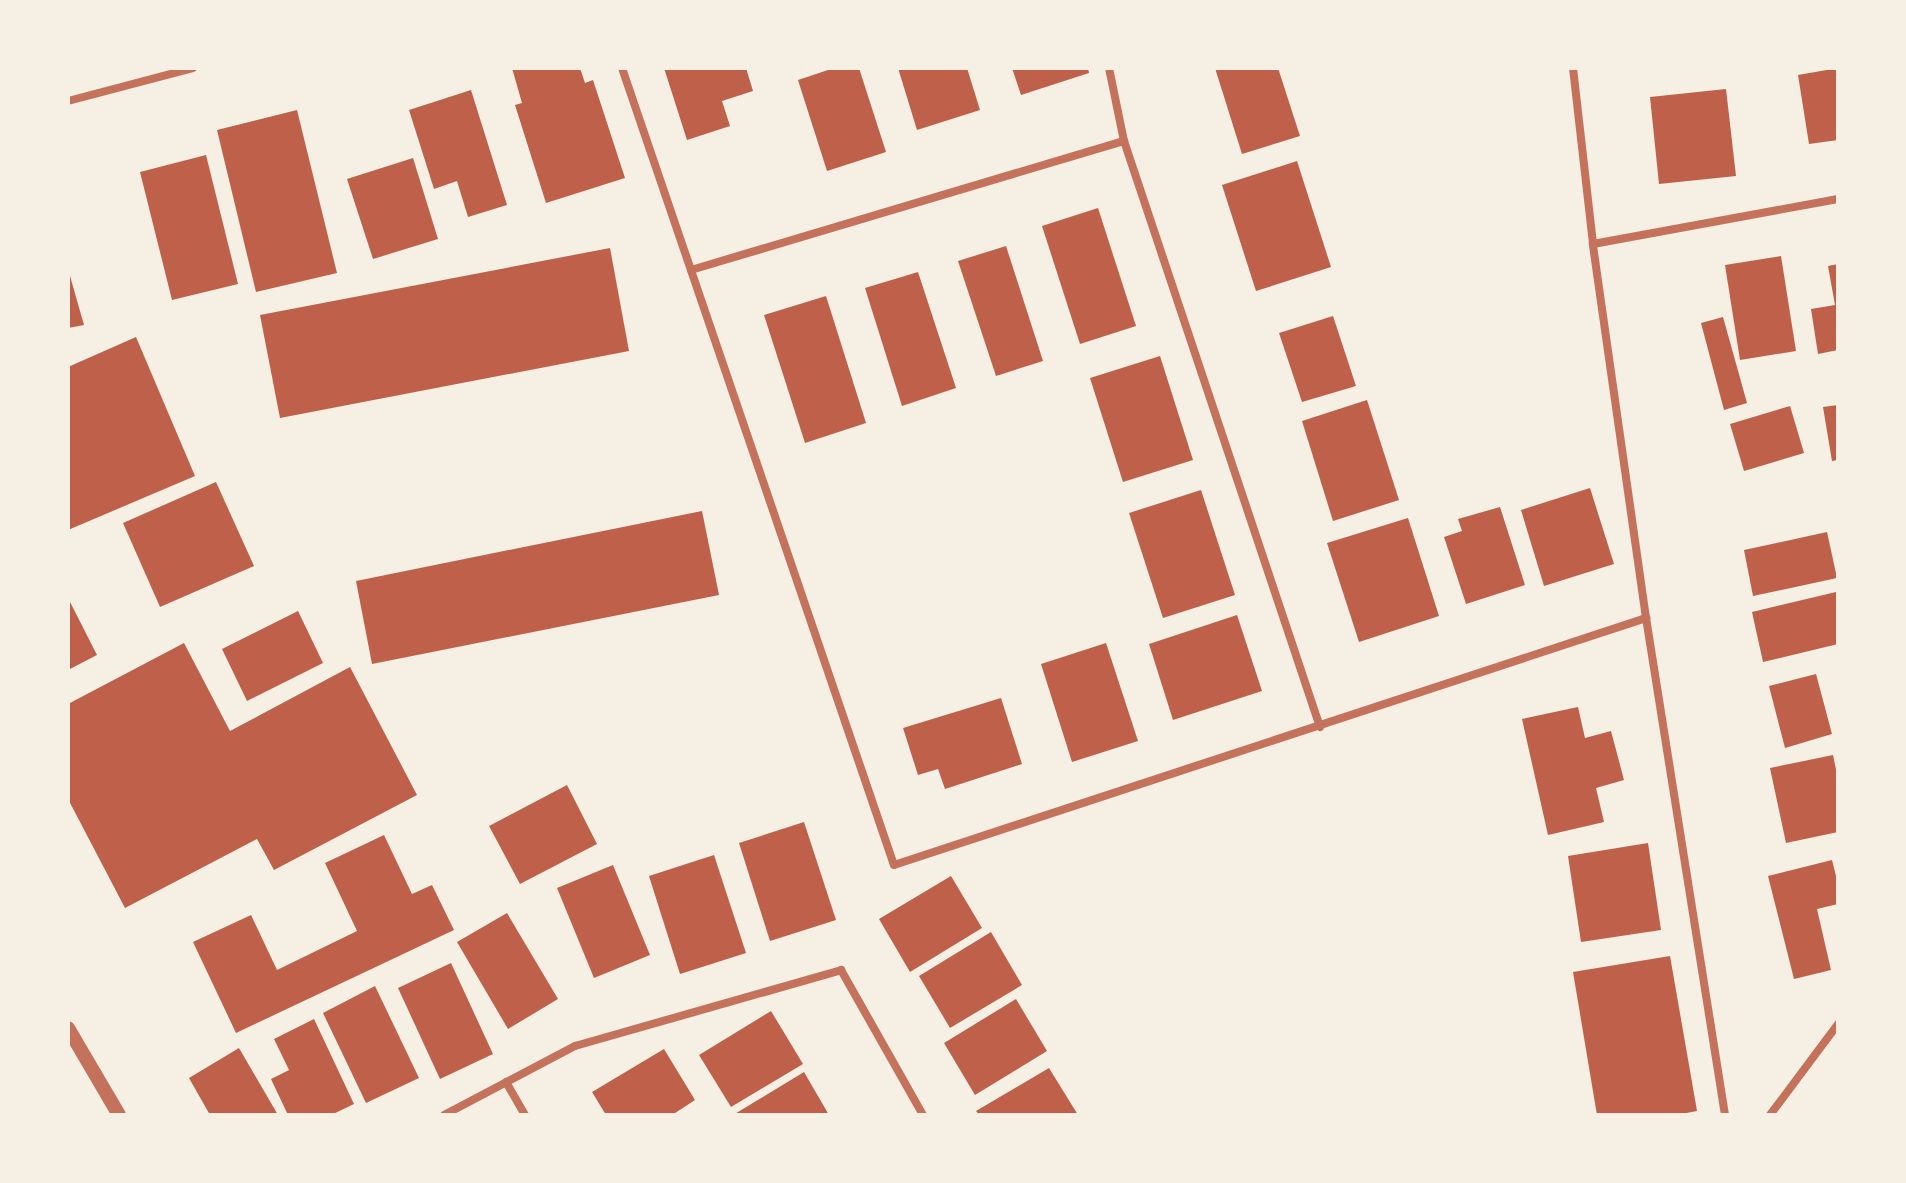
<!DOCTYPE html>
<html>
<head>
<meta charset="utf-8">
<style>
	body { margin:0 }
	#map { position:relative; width:1906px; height:1183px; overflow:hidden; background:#f6efe4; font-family:"DejaVu Sans",sans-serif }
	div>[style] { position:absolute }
	.building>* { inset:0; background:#bf614a }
	.minor>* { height:8px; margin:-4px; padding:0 4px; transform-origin:4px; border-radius:4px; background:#c5725c }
	.tertiary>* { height:14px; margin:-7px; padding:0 7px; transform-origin:7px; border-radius:7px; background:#c5725c }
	span { translate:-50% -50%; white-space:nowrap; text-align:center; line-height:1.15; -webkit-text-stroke:8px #f6efe4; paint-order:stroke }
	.frame { position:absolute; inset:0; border:70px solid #f6efe4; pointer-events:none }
</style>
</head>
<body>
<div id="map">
	<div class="building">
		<i style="clip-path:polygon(512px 68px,580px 68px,585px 83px,593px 80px,625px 178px,546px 203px,515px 105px,522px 103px)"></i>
		<i style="clip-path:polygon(664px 68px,746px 68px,753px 91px,722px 101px,730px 126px,687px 140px)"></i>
		<i style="clip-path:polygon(834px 68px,859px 68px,886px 152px,827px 171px,798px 80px)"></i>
		<i style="clip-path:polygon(898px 68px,967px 68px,980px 110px,917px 130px)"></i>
		<i style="clip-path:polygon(1012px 68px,1088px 68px,1089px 73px,1021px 95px)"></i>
		<i style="clip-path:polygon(1215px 68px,1278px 68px,1300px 136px,1242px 154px)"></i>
		<i style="clip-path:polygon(1838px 68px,1838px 140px,1809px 144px,1798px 75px)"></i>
		<i style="clip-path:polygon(1726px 89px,1736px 176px,1659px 184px,1650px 97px)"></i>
		<i style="clip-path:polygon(471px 90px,507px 205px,468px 217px,457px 181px,434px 189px,409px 110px)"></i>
		<i style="clip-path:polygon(297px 110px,337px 273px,256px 292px,217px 130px)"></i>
		<i style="clip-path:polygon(206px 155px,238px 284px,172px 300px,140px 172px)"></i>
		<i style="clip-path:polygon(413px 158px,438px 239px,373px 259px,347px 179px)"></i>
		<i style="clip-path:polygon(1297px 161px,1331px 267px,1256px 291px,1222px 185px)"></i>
		<i style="clip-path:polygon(1098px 208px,1136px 326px,1080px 344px,1042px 226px)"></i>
		<i style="clip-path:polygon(1006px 246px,1043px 361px,996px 376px,958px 261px)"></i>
		<i style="clip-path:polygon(610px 248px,629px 351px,280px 418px,260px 315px)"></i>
		<i style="clip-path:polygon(1781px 256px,1796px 351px,1740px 360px,1725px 265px)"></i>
		<i style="clip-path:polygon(1838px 264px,1838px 350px,1818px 354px,1811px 309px,1835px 305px,1828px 266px)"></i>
		<i style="clip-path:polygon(68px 269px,84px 325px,68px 328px)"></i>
		<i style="clip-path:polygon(918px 272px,956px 388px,902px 406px,865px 288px)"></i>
		<i style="clip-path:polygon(826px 296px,866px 423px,805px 443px,764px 315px)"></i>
		<i style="clip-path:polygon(1333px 316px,1356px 386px,1302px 402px,1279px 333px)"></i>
		<i style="clip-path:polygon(1723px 317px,1747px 403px,1724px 410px,1701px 323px)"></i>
		<i style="clip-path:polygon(136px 337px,195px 476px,68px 530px,68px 367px)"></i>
		<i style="clip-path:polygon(1160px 356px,1193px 460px,1123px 482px,1090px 378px)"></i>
		<i style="clip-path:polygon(1367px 400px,1399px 500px,1333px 521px,1302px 421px)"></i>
		<i style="clip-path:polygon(1838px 405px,1838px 460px,1832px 461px,1823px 407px)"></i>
		<i style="clip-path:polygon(1790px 406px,1804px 453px,1744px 471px,1730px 424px)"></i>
		<i style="clip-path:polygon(216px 482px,254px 566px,160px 607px,123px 523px)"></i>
		<i style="clip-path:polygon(1590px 488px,1614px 564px,1544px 586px,1521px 510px)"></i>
		<i style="clip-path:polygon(1201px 490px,1235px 595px,1163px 618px,1129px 513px)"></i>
		<i style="clip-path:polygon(1500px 507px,1525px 585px,1466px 604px,1444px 537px,1462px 531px,1458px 519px)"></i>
		<i style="clip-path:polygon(702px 511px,719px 595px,372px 664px,356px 581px)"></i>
		<i style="clip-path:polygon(1408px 518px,1439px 616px,1359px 642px,1327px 543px)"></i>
		<i style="clip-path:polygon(1827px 532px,1837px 578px,1753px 596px,1744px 550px)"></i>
		<i style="clip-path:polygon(1836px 592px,1838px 644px,1763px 662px,1752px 612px)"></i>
		<i style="clip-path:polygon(68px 598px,97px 655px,68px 670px)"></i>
		<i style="clip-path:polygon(298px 611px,323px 663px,247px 701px,222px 649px)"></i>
		<i style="clip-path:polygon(1237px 615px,1262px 691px,1173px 720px,1149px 644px)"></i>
		<i style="clip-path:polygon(184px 643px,230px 731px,350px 667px,417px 795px,274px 870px,257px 839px,125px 908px,68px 799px,68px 704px)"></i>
		<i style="clip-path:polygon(1106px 643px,1138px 741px,1072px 762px,1041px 664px)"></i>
		<i style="clip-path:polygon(1816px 674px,1832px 734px,1785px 748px,1769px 686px)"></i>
		<i style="clip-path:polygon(1001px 698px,1022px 764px,945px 789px,938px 769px,918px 775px,903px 728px)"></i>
		<i style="clip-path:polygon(1578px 707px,1585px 738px,1611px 731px,1624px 780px,1596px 788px,1604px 822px,1548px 835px,1522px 719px)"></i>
		<i style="clip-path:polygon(1833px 755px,1838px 779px,1838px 832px,1786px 843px,1770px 768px)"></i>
		<i style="clip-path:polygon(567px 785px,597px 844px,520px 884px,489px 826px)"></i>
		<i style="clip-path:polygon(804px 822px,836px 920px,770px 941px,739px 843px)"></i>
		<i style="clip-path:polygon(384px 835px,412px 894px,432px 885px,454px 930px,236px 1033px,193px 942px,251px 915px,277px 970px,357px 931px,325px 863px)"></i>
		<i style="clip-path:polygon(1648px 843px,1661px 930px,1581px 942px,1568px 856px)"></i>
		<i style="clip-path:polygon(714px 855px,746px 953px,680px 974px,649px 876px)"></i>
		<i style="clip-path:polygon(1832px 860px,1838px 884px,1838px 904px,1817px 909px,1831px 970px,1794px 979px,1768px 876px)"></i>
		<i style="clip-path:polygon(613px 865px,650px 955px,594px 978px,557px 888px)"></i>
		<i style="clip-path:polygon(951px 876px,982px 928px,910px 972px,879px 919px)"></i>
		<i style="clip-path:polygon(507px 913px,558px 999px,508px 1029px,457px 942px)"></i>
		<i style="clip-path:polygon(991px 932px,1022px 985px,950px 1028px,919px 976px)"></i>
		<i style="clip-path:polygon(1670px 956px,1697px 1111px,1676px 1115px,1597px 1115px,1573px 972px)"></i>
		<i style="clip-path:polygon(451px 963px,493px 1054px,440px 1079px,398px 988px)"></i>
		<i style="clip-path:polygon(375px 986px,419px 1078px,366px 1103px,323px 1013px)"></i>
		<i style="clip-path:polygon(1016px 999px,1047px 1051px,975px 1095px,944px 1043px)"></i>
		<i style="clip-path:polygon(771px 1011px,803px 1064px,731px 1107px,699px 1055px)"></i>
		<i style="clip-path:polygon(314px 1019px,354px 1104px,331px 1115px,288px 1115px,271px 1079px,289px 1070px,274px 1039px)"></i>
		<i style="clip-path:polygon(239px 1048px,278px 1115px,210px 1115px,189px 1078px)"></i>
		<i style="clip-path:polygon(664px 1049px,695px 1100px,672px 1115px,606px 1115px,592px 1092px)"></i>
		<i style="clip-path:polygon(1049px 1068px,1078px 1115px,979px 1115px,976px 1111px)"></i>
		<i style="clip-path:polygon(804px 1072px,829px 1115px,733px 1115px)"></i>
	</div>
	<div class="minor">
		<i style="left:622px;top:68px;width:842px;rotate:71.16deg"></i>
		<i style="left:894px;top:865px;width:792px;rotate:-18.18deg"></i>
		<i style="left:1109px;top:68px;width:75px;rotate:78.4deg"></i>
		<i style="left:1124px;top:141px;width:618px;rotate:71.51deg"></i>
		<i style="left:1573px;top:68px;width:177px;rotate:83.5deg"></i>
		<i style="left:68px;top:101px;width:129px;rotate:-14.8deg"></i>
		<i style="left:691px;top:270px;width:452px;rotate:-16.6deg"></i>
		<i style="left:506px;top:1082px;width:38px;rotate:60deg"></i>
		<i style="left:444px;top:1115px;width:148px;rotate:-27.8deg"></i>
		<i style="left:575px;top:1046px;width:277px;rotate:-15.9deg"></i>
		<i style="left:841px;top:970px;width:167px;rotate:60.5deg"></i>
		<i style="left:1725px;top:1115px;width:503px;rotate:-99.03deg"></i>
		<i style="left:1646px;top:618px;width:378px;rotate:-98.1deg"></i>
		<i style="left:1593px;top:244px;width:249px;rotate:-10.4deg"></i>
		<i style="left:1770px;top:1115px;width:114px;rotate:-53.2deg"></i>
	</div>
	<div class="tertiary">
		<i style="left:68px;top:1028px;width:101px;rotate:59.6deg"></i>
	</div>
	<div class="frame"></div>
</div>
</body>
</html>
